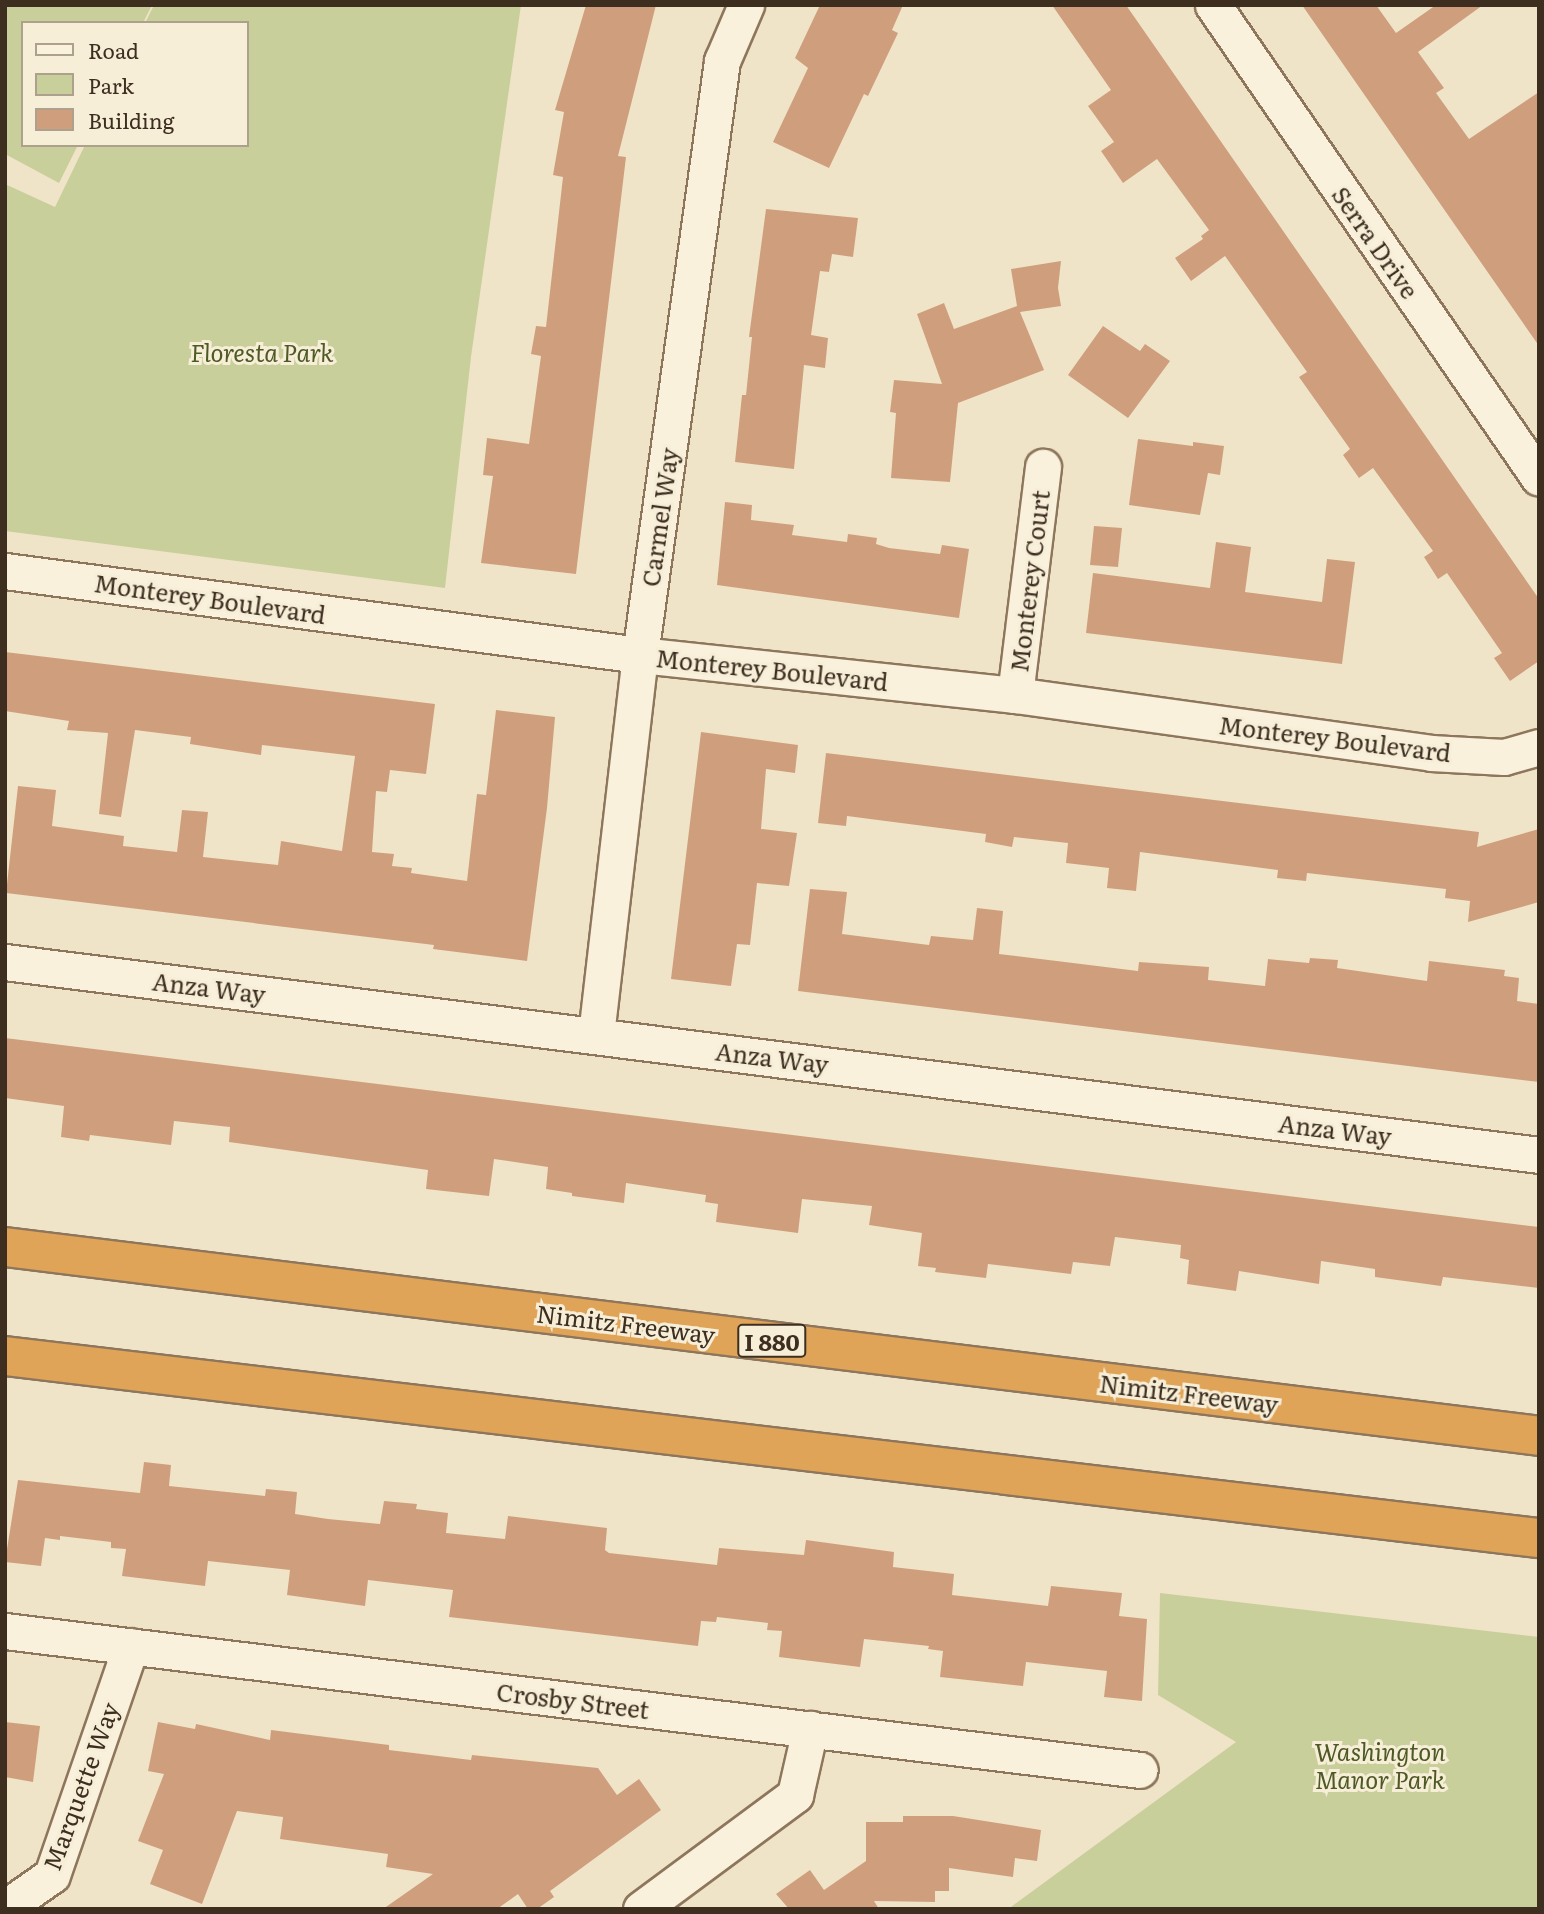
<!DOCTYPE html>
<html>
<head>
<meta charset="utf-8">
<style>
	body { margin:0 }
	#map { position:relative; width:1544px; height:1914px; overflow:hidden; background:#f0e4c8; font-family:Literata,serif }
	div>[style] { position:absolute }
	.green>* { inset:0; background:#c9cf9b }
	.building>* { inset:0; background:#cf9f7d }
	.roads { filter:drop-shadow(2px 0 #8d765c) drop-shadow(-2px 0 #8d765c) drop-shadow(0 2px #8d765c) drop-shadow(0 -2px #8d765c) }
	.street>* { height:35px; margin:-17.5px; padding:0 17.5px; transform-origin:17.5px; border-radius:17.5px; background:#faf1dc }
	.highway>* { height:38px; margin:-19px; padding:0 19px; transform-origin:19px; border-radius:19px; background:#e0a458 }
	span { translate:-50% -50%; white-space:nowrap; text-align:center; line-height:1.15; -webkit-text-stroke:6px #f7eed8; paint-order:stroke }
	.shield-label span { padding:2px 5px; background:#f7eed8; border:2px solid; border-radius:5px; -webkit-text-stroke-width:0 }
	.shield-label { font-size:23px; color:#3d2e20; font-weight:700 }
	.street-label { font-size:24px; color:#3d2e20 }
	.park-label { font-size:24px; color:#4d5a26; font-style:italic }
	.frame { position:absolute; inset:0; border:7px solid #3d2e20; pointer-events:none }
	.legend { position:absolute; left:21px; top:21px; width:228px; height:126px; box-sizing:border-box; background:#f7eed8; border:2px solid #ada18e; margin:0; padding:9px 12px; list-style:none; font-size:21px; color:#3d2e20 }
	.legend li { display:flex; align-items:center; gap:14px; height:35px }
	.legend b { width:35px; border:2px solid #ada18e }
</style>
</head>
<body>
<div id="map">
	<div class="green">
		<i style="clip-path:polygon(5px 5px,152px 5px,143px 23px,23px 23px,23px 145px,78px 145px,59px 183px,5px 154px)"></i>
		<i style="clip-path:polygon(154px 5px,521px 5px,471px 357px,445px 588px,5px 531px,5px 184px,55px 207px,85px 145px,247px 145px,247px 23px,145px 23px)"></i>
		<i style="clip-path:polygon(1160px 1593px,1539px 1637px,1539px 1909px,1008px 1909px,1236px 1742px,1158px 1695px)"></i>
	</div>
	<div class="building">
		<i style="clip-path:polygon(586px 5px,656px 5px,618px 156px,626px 157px,576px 574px,481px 563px,493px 476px,483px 475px,487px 438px,529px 444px,541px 356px,531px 354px,536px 326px,546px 327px,563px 177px,553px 175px,564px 112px,555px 110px)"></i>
		<i style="clip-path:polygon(820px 5px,903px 5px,892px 30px,898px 33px,868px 96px,864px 94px,829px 168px,773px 142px,808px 68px,795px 58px)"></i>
		<i style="clip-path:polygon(1052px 5px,1126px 5px,1539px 599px,1539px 661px,1510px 681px,1494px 658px,1502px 653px,1447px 573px,1438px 579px,1424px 557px,1433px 551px,1373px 468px,1359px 478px,1343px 455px,1350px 449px,1299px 377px,1307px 372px,1225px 256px,1191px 281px,1175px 258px,1203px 239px,1201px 236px,1209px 230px,1157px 159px,1123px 183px,1101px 151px,1114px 142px,1088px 106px,1111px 90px)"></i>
		<i style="clip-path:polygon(1302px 5px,1376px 5px,1396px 33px,1436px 5px,1483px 5px,1418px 52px,1444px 88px,1436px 93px,1469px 139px,1539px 92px,1539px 346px)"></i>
		<i style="clip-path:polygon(766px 209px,858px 218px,853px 257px,832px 254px,829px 272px,820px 271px,811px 335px,828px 338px,825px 368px,804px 365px,794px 469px,735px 462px,742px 395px,746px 395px,752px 337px,749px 337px)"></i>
		<i style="clip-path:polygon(1061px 261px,1058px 288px,1061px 306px,1020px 312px,1044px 370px,958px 403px,950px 482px,891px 478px,896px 413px,890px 412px,894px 380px,942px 384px,917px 314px,944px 303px,954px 329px,1017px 306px,1011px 269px)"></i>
		<i style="clip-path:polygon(1103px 326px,1140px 351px,1145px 344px,1170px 361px,1128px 418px,1068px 375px)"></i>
		<i style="clip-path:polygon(1138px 439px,1193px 446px,1193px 442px,1224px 446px,1220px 475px,1208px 473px,1200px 515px,1129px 505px)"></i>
		<i style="clip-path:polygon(725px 502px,752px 505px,751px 520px,794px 525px,792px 535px,847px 542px,848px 534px,877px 538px,876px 544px,889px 548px,940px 554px,942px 545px,969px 549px,959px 618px,717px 585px)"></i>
		<i style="clip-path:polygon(1094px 526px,1122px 528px,1118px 567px,1090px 565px)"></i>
		<i style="clip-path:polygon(1216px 542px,1251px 547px,1245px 592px,1322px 602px,1327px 559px,1355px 562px,1342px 664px,1086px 633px,1093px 573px,1210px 588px)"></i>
		<i style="clip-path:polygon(5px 652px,435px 704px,426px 774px,390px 770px,387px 792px,376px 791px,372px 852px,394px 854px,392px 866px,412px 868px,411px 873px,467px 881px,477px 794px,486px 795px,496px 710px,555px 717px,547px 808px,527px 961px,433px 949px,434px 945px,6px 893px,18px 786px,56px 790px,52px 826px,124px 836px,123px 846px,177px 852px,182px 810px,208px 812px,203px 857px,278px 865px,281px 841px,342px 851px,355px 756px,262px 745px,261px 755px,190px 744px,191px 737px,135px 730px,121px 817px,99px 814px,108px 733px,67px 730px,69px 721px,5px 711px)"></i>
		<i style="clip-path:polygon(701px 732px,798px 745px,795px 773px,766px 769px,761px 829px,797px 833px,789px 886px,757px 883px,750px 945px,737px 944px,731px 986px,671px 979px)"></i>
		<i style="clip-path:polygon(826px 753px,1479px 832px,1477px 847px,1539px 829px,1539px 902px,1468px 922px,1470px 901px,1445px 898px,1446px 889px,1307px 873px,1306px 881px,1277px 878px,1278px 870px,1140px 852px,1136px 891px,1107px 888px,1109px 868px,1066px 863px,1068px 843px,1014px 837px,1012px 847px,985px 842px,986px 834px,847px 816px,846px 826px,818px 823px)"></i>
		<i style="clip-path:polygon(810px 889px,847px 892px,842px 934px,929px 945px,931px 936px,973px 940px,977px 908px,1003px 911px,999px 954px,1138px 971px,1139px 962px,1209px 967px,1208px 980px,1265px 986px,1268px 959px,1309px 963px,1310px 958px,1338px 960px,1337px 968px,1427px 981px,1429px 961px,1505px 970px,1504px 976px,1519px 978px,1517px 1001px,1539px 1004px,1539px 1082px,798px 991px)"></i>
		<i style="clip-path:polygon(5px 1038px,1539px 1227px,1539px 1288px,1443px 1277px,1441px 1286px,1412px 1282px,1375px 1277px,1375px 1269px,1321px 1261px,1319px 1284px,1239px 1271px,1236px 1291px,1187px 1284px,1189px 1260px,1180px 1258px,1181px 1245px,1115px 1237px,1110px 1266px,1073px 1262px,1071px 1274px,988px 1264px,986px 1278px,935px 1272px,936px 1268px,918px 1266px,922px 1233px,869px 1225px,872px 1206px,802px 1199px,798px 1233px,716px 1222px,718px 1204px,705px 1202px,706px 1195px,626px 1183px,624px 1203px,572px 1196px,572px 1193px,546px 1189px,548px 1167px,494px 1159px,489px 1196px,426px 1189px,428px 1170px,229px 1142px,230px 1127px,174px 1121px,171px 1145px,90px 1135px,89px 1141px,61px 1137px,64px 1106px,5px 1098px)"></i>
		<i style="clip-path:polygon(144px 1462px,171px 1465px,169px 1486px,265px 1496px,266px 1489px,297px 1492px,295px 1514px,328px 1519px,380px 1524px,384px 1501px,417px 1504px,416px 1509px,448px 1513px,446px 1533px,505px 1539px,508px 1516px,607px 1528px,605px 1550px,609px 1553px,717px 1565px,719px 1548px,804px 1555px,806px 1540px,894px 1552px,893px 1567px,954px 1574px,952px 1595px,1048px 1606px,1051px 1586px,1122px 1593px,1119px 1616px,1147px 1619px,1142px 1701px,1104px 1697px,1107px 1671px,1026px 1662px,1023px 1686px,940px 1677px,943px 1651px,928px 1649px,929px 1646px,864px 1639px,860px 1667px,779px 1657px,782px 1631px,767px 1630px,768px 1623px,717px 1617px,716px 1622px,701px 1621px,698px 1646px,449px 1617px,453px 1590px,368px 1580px,365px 1606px,287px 1595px,290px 1570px,208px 1561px,205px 1586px,122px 1576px,126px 1549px,111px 1548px,111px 1542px,60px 1536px,60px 1540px,45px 1538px,41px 1566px,5px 1562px,18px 1480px,140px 1493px)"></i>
		<i style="clip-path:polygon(5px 1722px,40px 1726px,33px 1782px,5px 1777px)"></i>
		<i style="clip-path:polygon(158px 1722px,195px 1729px,196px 1724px,270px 1740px,271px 1730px,389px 1745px,389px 1750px,471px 1760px,472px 1755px,598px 1768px,617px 1795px,639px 1779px,661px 1810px,550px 1891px,554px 1897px,537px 1909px,528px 1909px,518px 1894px,497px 1909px,383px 1909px,433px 1874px,386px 1867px,388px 1854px,280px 1839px,283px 1817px,237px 1811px,202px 1904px,150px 1884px,163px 1850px,138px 1841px,164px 1774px,148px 1771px)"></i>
		<i style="clip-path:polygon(903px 1816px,953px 1816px,1041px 1830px,1037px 1861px,1015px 1858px,1013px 1877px,949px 1868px,949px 1891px,935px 1891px,935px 1902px,874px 1901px,879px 1909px,789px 1909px,776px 1894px,810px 1870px,824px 1890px,866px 1861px,866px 1822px,903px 1822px)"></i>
	</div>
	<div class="roads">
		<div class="street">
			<i style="left:1213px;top:5px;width:574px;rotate:55.42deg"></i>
			<i style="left:5px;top:571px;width:641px;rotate:7.54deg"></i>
			<i style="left:640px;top:655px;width:377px;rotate:6.1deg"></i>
			<i style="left:1015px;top:695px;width:420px;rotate:7.9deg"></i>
			<i style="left:1431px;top:753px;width:73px;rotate:3.1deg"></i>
			<i style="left:1504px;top:757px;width:36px;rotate:-16deg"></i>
			<i style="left:1015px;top:695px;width:230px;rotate:-83deg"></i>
			<i style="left:5px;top:962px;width:1546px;rotate:7.17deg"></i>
			<i style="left:596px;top:1035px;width:383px;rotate:-83.4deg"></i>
			<i style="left:640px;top:655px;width:600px;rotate:-82.14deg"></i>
			<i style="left:722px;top:61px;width:61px;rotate:-66.8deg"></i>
			<i style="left:5px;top:1631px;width:1143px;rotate:6.98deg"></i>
			<i style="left:5px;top:1908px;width:57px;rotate:-35.1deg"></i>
			<i style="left:52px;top:1875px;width:242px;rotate:-71deg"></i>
			<i style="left:641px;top:1909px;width:192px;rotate:-36.5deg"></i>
			<i style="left:795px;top:1795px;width:68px;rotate:-77.2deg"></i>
		</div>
		<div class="highway">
			<i style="left:5px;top:1247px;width:1546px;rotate:7.02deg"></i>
			<i style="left:5px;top:1356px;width:1545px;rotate:6.77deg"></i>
		</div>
	</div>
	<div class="shield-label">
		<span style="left:772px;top:1341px">I 880</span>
	</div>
	<div class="street-label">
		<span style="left:1376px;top:242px;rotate:55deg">Serra Drive</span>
		<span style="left:659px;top:517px;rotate:-82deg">Carmel Way</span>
		<span style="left:1029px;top:581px;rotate:-83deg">Monterey Court</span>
		<span style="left:210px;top:598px;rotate:8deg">Monterey Boulevard</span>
		<span style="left:772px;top:669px;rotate:6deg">Monterey Boulevard</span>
		<span style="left:1335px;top:738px;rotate:7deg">Monterey Boulevard</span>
		<span style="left:209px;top:987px;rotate:7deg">Anza Way</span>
		<span style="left:772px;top:1057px;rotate:7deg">Anza Way</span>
		<span style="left:1335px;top:1129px;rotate:7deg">Anza Way</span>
		<span style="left:626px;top:1323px;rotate:7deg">Nimitz Freeway</span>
		<span style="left:1189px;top:1393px;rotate:7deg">Nimitz Freeway</span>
		<span style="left:573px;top:1700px;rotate:7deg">Crosby Street</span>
		<span style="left:80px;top:1786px;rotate:-70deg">Marquette Way</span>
	</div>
	<div class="park-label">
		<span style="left:262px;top:352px">Floresta Park</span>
		<span style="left:1380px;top:1765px">Washington<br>Manor Park</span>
	</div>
	<div class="frame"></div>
	<ul class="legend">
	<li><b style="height:9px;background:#faf1dc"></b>Road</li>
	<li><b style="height:19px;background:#c9cf9b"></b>Park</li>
	<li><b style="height:19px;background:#cf9f7d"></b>Building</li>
	</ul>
</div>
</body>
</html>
